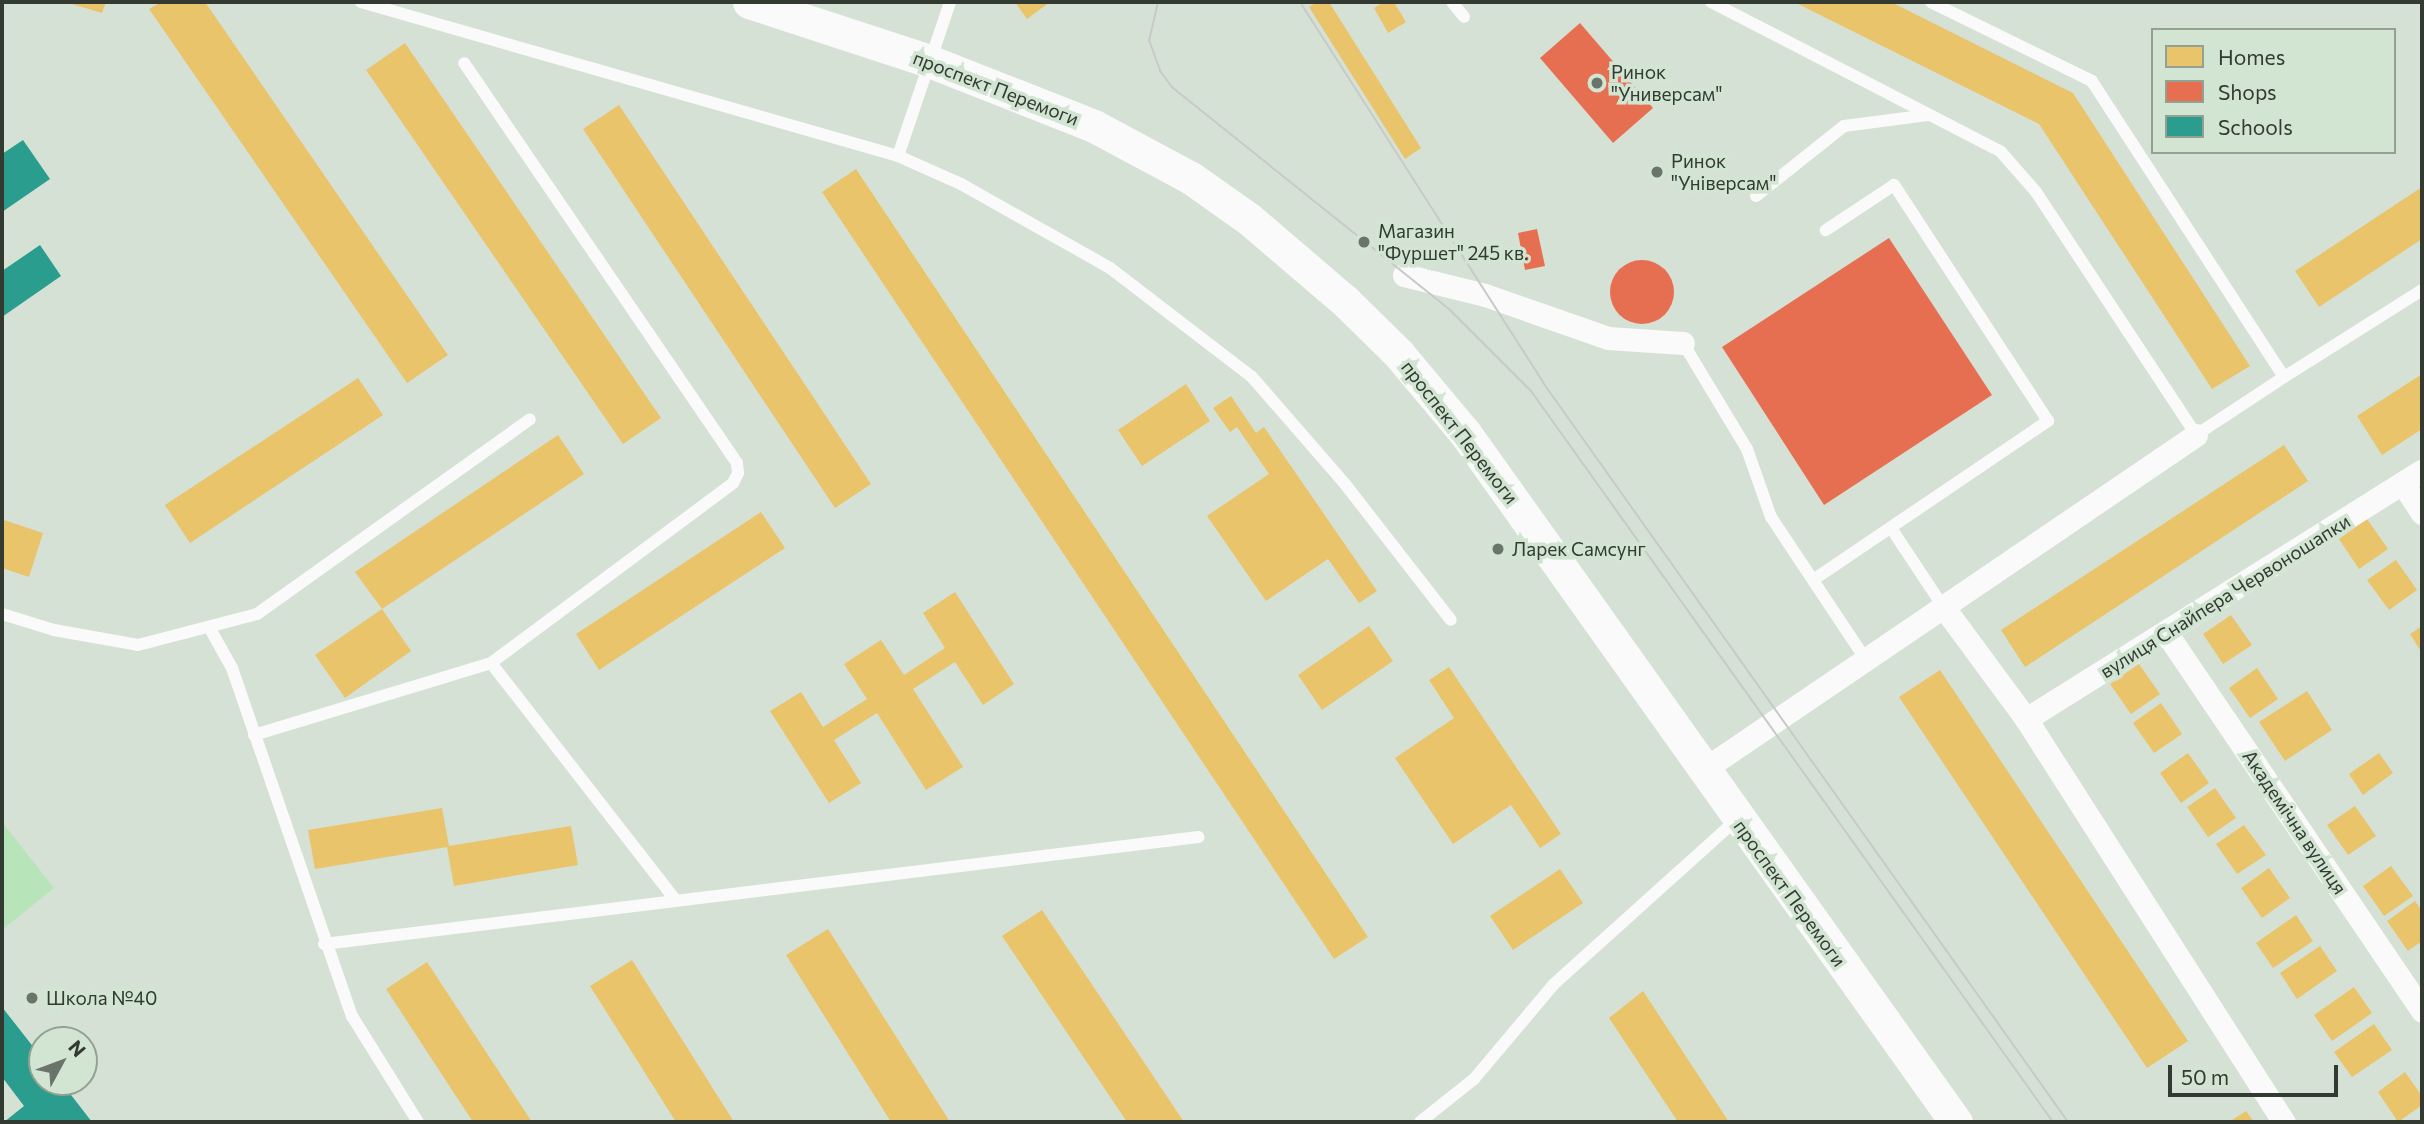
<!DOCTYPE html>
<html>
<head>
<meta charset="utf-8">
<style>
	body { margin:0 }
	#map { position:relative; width:2424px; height:1124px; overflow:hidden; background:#d6e1d6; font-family:Commissioner,sans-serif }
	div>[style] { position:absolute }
	.green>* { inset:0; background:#b8e4b9 }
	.homes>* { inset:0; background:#e9c46a }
	.shops>* { inset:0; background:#e76f51 }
	.round { border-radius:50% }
	.schools>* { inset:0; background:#2a9d8f }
	.lane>* { height:12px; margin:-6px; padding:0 6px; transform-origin:6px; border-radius:6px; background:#f9faf9 }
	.street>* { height:23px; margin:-11.5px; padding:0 11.5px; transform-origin:11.5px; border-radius:11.5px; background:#f9faf9 }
	.secondary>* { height:33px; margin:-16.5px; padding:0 16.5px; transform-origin:16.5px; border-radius:16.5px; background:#f9faf9 }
	.tram>* { height:2px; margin:-1px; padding:0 1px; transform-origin:1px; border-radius:1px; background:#c7cac7 }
	.dots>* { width:19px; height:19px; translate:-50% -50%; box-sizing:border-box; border:4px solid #d2e5d2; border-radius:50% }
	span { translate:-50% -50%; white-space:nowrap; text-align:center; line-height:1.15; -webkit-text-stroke:7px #d2e5d2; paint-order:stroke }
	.poi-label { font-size:19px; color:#323a32 }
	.left { translate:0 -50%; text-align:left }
	.street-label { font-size:19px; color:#323a32 }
	.frame { position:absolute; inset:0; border:4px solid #323a32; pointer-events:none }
	.legend { position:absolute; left:2151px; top:28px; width:245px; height:126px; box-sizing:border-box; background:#d2e5d2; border:2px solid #92a192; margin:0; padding:9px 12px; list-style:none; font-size:21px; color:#323a32 }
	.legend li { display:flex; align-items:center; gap:14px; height:35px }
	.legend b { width:35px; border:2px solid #92a192 }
	.north { position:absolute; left:28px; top:1026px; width:70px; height:70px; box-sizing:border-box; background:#d2e5d2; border:2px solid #92a192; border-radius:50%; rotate:49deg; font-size:19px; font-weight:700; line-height:28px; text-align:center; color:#323a32 }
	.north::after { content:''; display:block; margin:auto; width:24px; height:32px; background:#6b746b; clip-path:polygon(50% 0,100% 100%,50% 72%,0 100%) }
	.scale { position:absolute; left:2168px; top:1065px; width:170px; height:32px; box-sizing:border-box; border:4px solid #323a32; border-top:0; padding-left:9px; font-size:21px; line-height:24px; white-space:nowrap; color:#323a32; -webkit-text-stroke:5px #d2e5d2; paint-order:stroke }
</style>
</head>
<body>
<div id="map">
	<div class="green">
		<i style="clip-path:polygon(2px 822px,54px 888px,2px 930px)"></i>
	</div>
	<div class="homes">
		<i style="clip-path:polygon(65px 2px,106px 2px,102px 13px)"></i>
		<i style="clip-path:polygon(161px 2px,205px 2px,448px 355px,407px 383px,149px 9px)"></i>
		<i style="clip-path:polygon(1015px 2px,1050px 2px,1027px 19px)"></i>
		<i style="clip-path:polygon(1317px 2px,1329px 2px,1421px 148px,1405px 159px,1309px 7px)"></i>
		<i style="clip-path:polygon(1384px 2px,1394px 2px,1406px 22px,1388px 33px,1374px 8px)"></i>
		<i style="clip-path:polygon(1794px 2px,1891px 2px,2073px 93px,2250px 366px,2212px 389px,2039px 124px)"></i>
		<i style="clip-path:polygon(405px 43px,661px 418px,623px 444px,366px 70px)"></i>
		<i style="clip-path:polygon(619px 105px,871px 484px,835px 508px,583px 129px)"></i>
		<i style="clip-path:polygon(856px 169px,1368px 937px,1334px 959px,822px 192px)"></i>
		<i style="clip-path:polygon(2422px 187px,2422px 239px,2319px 307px,2295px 271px)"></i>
		<i style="clip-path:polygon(2422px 374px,2422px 429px,2382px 455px,2357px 416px)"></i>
		<i style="clip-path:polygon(358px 378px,383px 415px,190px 543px,165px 505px)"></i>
		<i style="clip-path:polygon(1186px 384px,1210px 421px,1142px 466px,1118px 430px)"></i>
		<i style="clip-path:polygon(1231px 396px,1256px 433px,1264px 427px,1377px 591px,1359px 603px,1328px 559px,1266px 601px,1207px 516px,1269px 474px,1237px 427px,1230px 432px,1213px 408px)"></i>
		<i style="clip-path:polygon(558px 435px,584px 474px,382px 609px,355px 572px)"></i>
		<i style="clip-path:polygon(2284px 445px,2308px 481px,2025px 667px,2001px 630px)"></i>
		<i style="clip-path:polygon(761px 512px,785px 548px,599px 670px,576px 634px)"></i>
		<i style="clip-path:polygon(2367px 519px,2388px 549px,2359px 569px,2339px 539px)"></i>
		<i style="clip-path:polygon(4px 520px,43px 533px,29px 577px,2px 568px)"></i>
		<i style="clip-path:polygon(2396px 560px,2417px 590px,2389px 610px,2367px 580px)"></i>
		<i style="clip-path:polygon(955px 592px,1014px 684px,983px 705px,955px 662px,913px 689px,963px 767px,926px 790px,877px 713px,834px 740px,861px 783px,829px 803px,770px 711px,801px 692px,823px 727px,867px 699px,844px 664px,881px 640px,904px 675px,945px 648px,923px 613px)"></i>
		<i style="clip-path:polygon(382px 609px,411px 651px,345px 698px,315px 655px)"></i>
		<i style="clip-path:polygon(2231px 615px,2252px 645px,2223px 664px,2203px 634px)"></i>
		<i style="clip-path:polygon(1369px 626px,1393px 661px,1322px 710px,1298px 675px)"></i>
		<i style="clip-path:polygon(2422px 626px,2422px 653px,2410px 634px)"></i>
		<i style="clip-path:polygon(2139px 664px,2160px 694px,2131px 714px,2110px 684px)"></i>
		<i style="clip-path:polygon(1449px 667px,1561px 834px,1540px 848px,1511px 805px,1453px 844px,1395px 758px,1454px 718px,1429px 680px)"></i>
		<i style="clip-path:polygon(2257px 668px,2278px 699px,2250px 718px,2229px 688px)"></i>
		<i style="clip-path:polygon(1940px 670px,2188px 1041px,2147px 1068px,1899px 697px)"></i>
		<i style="clip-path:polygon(2307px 691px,2332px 730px,2285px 761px,2259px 722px)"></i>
		<i style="clip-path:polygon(2161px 703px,2182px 734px,2154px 753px,2133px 723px)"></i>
		<i style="clip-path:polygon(2188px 753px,2209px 783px,2181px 803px,2160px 773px)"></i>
		<i style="clip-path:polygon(2379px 753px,2393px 773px,2363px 795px,2349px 774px)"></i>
		<i style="clip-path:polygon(2215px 788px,2236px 818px,2208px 837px,2187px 807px)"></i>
		<i style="clip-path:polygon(2355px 806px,2376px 836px,2348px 855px,2327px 825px)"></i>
		<i style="clip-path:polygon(442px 808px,449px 846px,571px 826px,578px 865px,454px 886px,447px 847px,315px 869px,308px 830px)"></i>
		<i style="clip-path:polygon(2244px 825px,2266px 855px,2237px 874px,2216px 844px)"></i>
		<i style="clip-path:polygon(2391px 866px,2413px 896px,2384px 916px,2363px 886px)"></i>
		<i style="clip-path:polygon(2269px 868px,2290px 898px,2262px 918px,2241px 888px)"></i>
		<i style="clip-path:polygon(1560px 869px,1583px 903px,1513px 950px,1490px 916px)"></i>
		<i style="clip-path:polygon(2415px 901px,2422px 911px,2422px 941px,2408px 951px,2387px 921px)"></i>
		<i style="clip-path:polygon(1042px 910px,1184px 1122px,1127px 1122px,1002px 936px)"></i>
		<i style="clip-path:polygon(2296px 915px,2313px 941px,2273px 968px,2256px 943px)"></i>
		<i style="clip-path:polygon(828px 929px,950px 1122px,891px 1122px,786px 955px)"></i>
		<i style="clip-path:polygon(2320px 946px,2337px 971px,2297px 999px,2280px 973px)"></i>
		<i style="clip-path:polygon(632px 960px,734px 1122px,676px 1122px,590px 986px)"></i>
		<i style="clip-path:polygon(427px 962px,532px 1122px,473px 1122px,386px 989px)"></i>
		<i style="clip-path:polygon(2354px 987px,2372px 1013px,2332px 1041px,2314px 1015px)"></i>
		<i style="clip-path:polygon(1643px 991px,1729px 1122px,1678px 1122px,1609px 1018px)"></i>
		<i style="clip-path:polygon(2374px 1024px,2392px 1050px,2352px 1077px,2334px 1052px)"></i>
		<i style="clip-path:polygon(2405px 1072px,2422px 1096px,2422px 1105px,2398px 1122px,2378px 1092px)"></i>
		<i style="clip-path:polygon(2246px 1111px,2254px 1122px,2229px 1122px)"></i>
	</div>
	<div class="shops">
		<i style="clip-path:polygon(1580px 23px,1653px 108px,1613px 143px,1540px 58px)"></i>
		<i style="clip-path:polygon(1537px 229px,1545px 266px,1525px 270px,1518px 233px)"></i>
		<i style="clip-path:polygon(1889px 238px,1992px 395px,1824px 505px,1722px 347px)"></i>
		<i class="round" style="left:1610px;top:260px;width:64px;height:64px"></i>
	</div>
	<div class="schools">
		<i style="clip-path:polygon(23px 140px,50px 179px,2px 212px,2px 154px)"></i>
		<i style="clip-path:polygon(40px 245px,61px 276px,2px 317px,2px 271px)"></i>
		<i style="clip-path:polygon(2px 1007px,42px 1058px,42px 1082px,61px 1082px,92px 1122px,4px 1122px,24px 1106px,2px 1077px)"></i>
	</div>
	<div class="lane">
		<i style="left:361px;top:2px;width:559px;rotate:16deg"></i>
		<i style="left:898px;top:156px;width:69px;rotate:24deg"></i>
		<i style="left:961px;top:184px;width:171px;rotate:29.4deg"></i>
		<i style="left:1110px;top:268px;width:179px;rotate:37.5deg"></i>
		<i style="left:1252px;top:377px;width:142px;rotate:49deg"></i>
		<i style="left:1345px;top:484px;width:172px;rotate:52.1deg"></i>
		<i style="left:1452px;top:2px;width:19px;rotate:51deg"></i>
		<i style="left:1711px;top:2px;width:326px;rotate:27.3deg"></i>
		<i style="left:2001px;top:152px;width:53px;rotate:48.8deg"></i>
		<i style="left:2036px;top:192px;width:291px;rotate:56.6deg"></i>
		<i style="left:2196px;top:435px;width:105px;rotate:-33.4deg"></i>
		<i style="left:2284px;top:377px;width:353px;rotate:-123deg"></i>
		<i style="left:2092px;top:81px;width:179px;rotate:-153.9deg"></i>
		<i style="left:898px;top:156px;width:163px;rotate:-71.3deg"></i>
		<i style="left:1756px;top:196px;width:112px;rotate:-38.5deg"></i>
		<i style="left:1844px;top:126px;width:86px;rotate:-7.4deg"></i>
		<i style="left:1683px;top:343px;width:124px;rotate:58.9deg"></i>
		<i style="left:1747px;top:449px;width:72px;rotate:70.6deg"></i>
		<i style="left:1771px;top:517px;width:168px;rotate:56.4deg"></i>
		<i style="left:2284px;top:377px;width:163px;rotate:-32.2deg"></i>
		<i style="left:1891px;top:528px;width:92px;rotate:56.5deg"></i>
		<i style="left:1813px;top:580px;width:284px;rotate:-34.1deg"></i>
		<i style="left:2048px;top:421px;width:282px;rotate:-123.1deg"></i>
		<i style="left:1894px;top:185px;width:82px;rotate:146.5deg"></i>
		<i style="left:2px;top:614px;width:54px;rotate:17.1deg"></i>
		<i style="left:54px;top:630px;width:85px;rotate:10.1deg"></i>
		<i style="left:138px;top:645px;width:123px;rotate:-14.6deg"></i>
		<i style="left:257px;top:614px;width:335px;rotate:-35.5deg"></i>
		<i style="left:209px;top:627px;width:47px;rotate:60.7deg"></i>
		<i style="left:232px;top:668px;width:368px;rotate:71deg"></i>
		<i style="left:352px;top:1016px;width:125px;rotate:58.1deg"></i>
		<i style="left:491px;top:663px;width:301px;rotate:52.1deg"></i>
		<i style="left:254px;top:735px;width:248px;rotate:-16.9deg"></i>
		<i style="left:491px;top:663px;width:302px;rotate:-36.6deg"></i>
		<i style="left:733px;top:483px;width:11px;rotate:-63deg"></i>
		<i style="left:738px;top:473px;width:10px;rotate:-96deg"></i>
		<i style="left:737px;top:463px;width:484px;rotate:-124.3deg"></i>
		<i style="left:324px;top:944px;width:881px;rotate:-6.98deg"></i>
		<i style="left:1420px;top:1122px;width:69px;rotate:-38.5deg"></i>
		<i style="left:1474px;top:1079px;width:124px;rotate:-49.9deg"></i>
		<i style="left:1554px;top:984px;width:246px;rotate:-42deg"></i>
	</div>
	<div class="street">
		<i style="left:1404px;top:275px;width:83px;rotate:13.9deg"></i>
		<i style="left:1485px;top:295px;width:130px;rotate:19.3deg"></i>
		<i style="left:1608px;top:338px;width:75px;rotate:3.8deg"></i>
		<i style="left:2403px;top:484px;width:35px;rotate:57deg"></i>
		<i style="left:1942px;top:605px;width:142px;rotate:53.6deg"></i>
		<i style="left:2026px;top:719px;width:479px;rotate:57.4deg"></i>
		<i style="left:2167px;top:634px;width:455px;rotate:55.9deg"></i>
		<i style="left:2026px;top:719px;width:467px;rotate:-32.1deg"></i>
		<i style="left:1703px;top:770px;width:596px;rotate:-34.2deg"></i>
	</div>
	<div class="secondary">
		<i style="left:749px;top:2px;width:189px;rotate:18.1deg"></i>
		<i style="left:929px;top:61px;width:177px;rotate:21.5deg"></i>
		<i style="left:1094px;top:126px;width:110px;rotate:28.2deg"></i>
		<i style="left:1191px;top:178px;width:71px;rotate:35.3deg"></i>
		<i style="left:1249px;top:219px;width:125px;rotate:40.5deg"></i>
		<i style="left:1344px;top:300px;width:76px;rotate:44.5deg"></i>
		<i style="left:1398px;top:353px;width:104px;rotate:50.1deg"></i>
		<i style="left:1465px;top:433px;width:846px;rotate:54.53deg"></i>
	</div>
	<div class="tram">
		<i style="left:1158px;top:2px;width:39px;rotate:103deg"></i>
		<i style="left:1149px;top:40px;width:33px;rotate:70deg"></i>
		<i style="left:1160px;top:71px;width:21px;rotate:53deg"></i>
		<i style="left:1173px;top:88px;width:356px;rotate:38.7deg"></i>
		<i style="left:1451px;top:311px;width:113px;rotate:45deg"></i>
		<i style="left:1531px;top:391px;width:898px;rotate:54.47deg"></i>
		<i style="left:1300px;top:2px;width:453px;rotate:57.4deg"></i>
		<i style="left:1544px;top:384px;width:905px;rotate:54.62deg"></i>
	</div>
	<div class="dots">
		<i style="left:1597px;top:83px;background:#6b746b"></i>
		<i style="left:1657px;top:172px;background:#6b746b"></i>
		<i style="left:1364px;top:242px;background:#6b746b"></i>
		<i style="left:1498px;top:549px;background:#6b746b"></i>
		<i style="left:32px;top:998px;background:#6b746b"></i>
	</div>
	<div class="poi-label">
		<span class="left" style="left:1611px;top:83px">Ринок<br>"Универсам"</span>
		<span class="left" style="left:1671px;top:172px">Ринок<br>"Універсам"</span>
		<span class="left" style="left:1378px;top:242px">Магазин<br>"Фуршет" 245 кв.</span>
		<span class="left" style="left:1512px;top:549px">Ларек Самсунг</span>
		<span class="left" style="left:46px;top:998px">Школа №40</span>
	</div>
	<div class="street-label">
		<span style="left:996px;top:88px;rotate:21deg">проспект Перемоги</span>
		<span style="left:1460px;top:432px;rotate:52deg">проспект Перемоги</span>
		<span style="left:2225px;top:596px;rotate:-32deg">вулиця Снайпера Червоношапки</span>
		<span style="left:2295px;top:822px;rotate:56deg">Академічна вулиця</span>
		<span style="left:1790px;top:893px;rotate:54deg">проспект Перемоги</span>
	</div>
	<div class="frame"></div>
	<ul class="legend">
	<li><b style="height:19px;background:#e9c46a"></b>Homes</li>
	<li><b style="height:19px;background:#e76f51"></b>Shops</li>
	<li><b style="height:19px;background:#2a9d8f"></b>Schools</li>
	</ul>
	<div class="north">N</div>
	<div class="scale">50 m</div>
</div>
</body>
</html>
